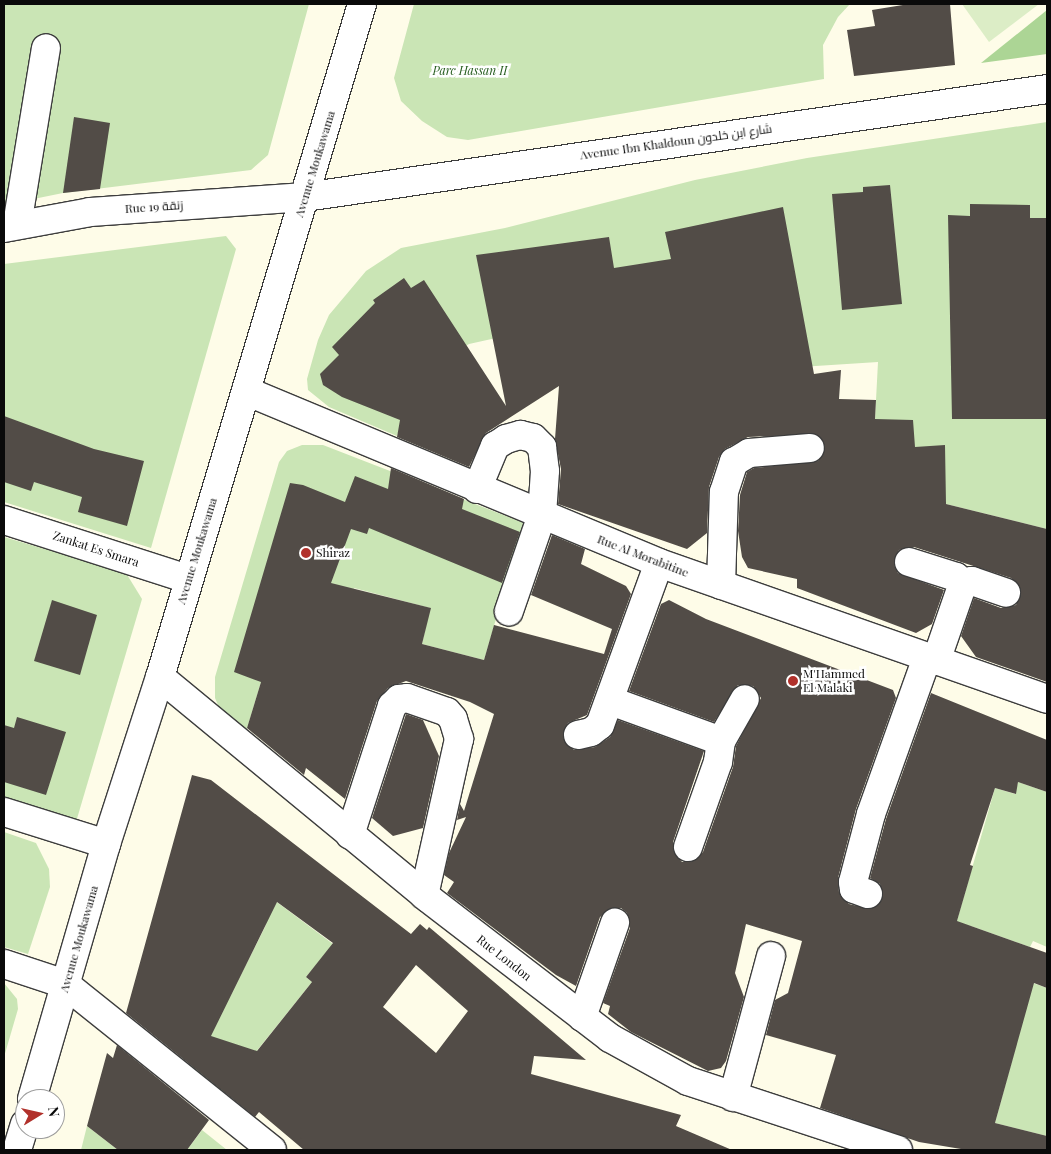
<!DOCTYPE html>
<html>
<head>
<meta charset="utf-8">
<style>
	body { margin:0 }
	#map { position:relative; width:1051px; height:1154px; overflow:hidden; background:#fefce8; font-family:"Playfair Display",Cairo,serif }
	div>[style] { position:absolute }
	.green>* { inset:0; background:#cae5b5 }
	.forest>* { inset:0; background:#acd595 }
	.pitch>* { inset:0; background:#dcedc6 }
	.building>* { inset:0; background:#524c47 }
	.roads { filter:drop-shadow(1px 0 #3d3d3d) drop-shadow(-1px 0 #3d3d3d) drop-shadow(0 1px #3d3d3d) drop-shadow(0 -1px #3d3d3d) }
	.minor>* { height:28px; margin:-14px; padding:0 14px; transform-origin:14px; border-radius:14px; background:#fff }
	.dots>* { width:14px; height:14px; translate:-50% -50%; box-sizing:border-box; border:2px solid #fff; border-radius:50% }
	span { translate:-50% -50%; white-space:nowrap; text-align:center; line-height:1.15; -webkit-text-stroke:5px #fff; paint-order:stroke }
	.park-label { font-size:12px; color:#265d1f; font-style:italic }
	.street-label { font-size:12px; color:#0a0a0a }
	.poi-label { font-size:12px; color:#0a0a0a }
	.left { translate:0 -50%; text-align:left }
	.frame { position:absolute; inset:0; border:5px solid #0a0a0a; pointer-events:none }
	.north { position:absolute; left:15px; top:1089px; width:50px; height:50px; box-sizing:border-box; background:#fff; border:1px solid #9d9d9d; border-radius:50%; rotate:81deg; font-size:14px; font-weight:700; line-height:20px; text-align:center; color:#0a0a0a }
	.north::after { content:''; display:block; margin:auto; width:18px; height:22px; background:#b1312b; clip-path:polygon(50% 0,100% 100%,50% 72%,0 100%) }
</style>
</head>
<body>
<div id="map">
	<div class="green">
		<i style="clip-path:polygon(4px 4px,309px 4px,268px 155px,251px 170px,63px 193px,4px 205px)"></i>
		<i style="clip-path:polygon(414px 4px,850px 4px,838px 17px,823px 45px,824px 79px,468px 140px,447px 137px,422px 121px,401px 101px,394px 78px)"></i>
		<i style="clip-path:polygon(1047px 122px,1047px 529px,946px 504px,875px 419px,878px 362px,800px 367px,496px 338px,469px 344px,430px 368px,410px 390px,397px 436px,329px 407px,308px 390px,307px 379px,318px 340px,329px 315px,366px 271px,401px 248px,505px 228px,695px 180px,807px 158px)"></i>
		<i style="clip-path:polygon(226px 236px,236px 249px,151px 548px,4px 502px,4px 264px)"></i>
		<i style="clip-path:polygon(302px 445px,323px 445px,524px 523px,484px 660px,422px 644px,430px 608px,354px 588px,349px 603px,261px 682px,245px 735px,222px 714px,215px 698px,215px 677px,279px 462px,287px 451px)"></i>
		<i style="clip-path:polygon(4px 537px,126px 573px,142px 599px,76px 822px,4px 800px)"></i>
		<i style="clip-path:polygon(1018px 782px,1047px 792px,1047px 947px,1033px 941px,1030px 947px,971px 926px,956px 924px,995px 788px,1015px 794px)"></i>
		<i style="clip-path:polygon(4px 832px,36px 843px,49px 869px,50px 887px,28px 954px,4px 947px)"></i>
		<i style="clip-path:polygon(274px 900px,333px 944px,306px 977px,312px 982px,219px 1098px,185px 1070px,231px 995px,265px 927px)"></i>
		<i style="clip-path:polygon(4px 983px,17px 999px,18px 1009px,4px 1057px)"></i>
		<i style="clip-path:polygon(1033px 983px,1047px 988px,1047px 1136px,995px 1123px)"></i>
		<i style="clip-path:polygon(87px 1126px,118px 1150px,81px 1150px)"></i>
		<i style="clip-path:polygon(202px 1130px,227px 1150px,187px 1150px)"></i>
	</div>
	<div class="forest">
		<i style="clip-path:polygon(1047px 10px,1047px 54px,981px 63px)"></i>
	</div>
	<div class="pitch">
		<i style="clip-path:polygon(962px 4px,1039px 4px,989px 42px)"></i>
	</div>
	<div class="building">
		<i style="clip-path:polygon(909px 4px,950px 4px,955px 65px,854px 76px,847px 30px,875px 26px,872px 10px)"></i>
		<i style="clip-path:polygon(74px 117px,110px 123px,100px 189px,63px 193px)"></i>
		<i style="clip-path:polygon(890px 185px,902px 304px,842px 310px,832px 194px,863px 192px,863px 187px)"></i>
		<i style="clip-path:polygon(970px 204px,1030px 205px,1030px 218px,1047px 218px,1047px 419px,952px 419px,948px 215px,970px 216px)"></i>
		<i style="clip-path:polygon(783px 207px,814px 374px,841px 370px,839px 399px,876px 400px,875px 419px,913px 420px,915px 447px,945px 445px,946px 504px,1047px 529px,1047px 682px,976px 657px,961px 636px,974px 598px,1001px 608px,1016px 605px,1021px 590px,1011px 578px,914px 547px,899px 550px,894px 565px,898px 573px,944px 590px,932px 624px,916px 633px,797px 588px,797px 579px,748px 568px,742px 557px,738px 531px,740px 495px,747px 472px,754px 468px,818px 461px,825px 446px,816px 434px,748px 437px,725px 449px,719px 457px,709px 487px,707px 533px,687px 549px,558px 504px,561px 469px,555px 439px,559px 386px,486px 433px,469px 467px,397px 437px,400px 420px,342px 397px,323px 385px,320px 374px,339px 355px,332px 347px,375px 303px,373px 300px,404px 278px,411px 288px,424px 280px,506px 406px,476px 255px,609px 237px,614px 268px,671px 259px,665px 232px)"></i>
		<i style="clip-path:polygon(4px 416px,94px 449px,144px 461px,127px 526px,78px 512px,82px 497px,34px 482px,31px 491px,4px 482px)"></i>
		<i style="clip-path:polygon(391px 468px,464px 499px,462px 509px,520px 532px,502px 583px,369px 528px,367px 534px,351px 529px,331px 583px,431px 608px,422px 644px,484px 660px,494px 625px,604px 654px,612px 629px,531px 595px,552px 535px,585px 549px,581px 564px,626px 586px,631px 594px,587px 715px,568px 723px,563px 738px,574px 750px,595px 747px,610px 737px,618px 720px,704px 751px,673px 842px,673px 850px,682px 862px,691px 862px,703px 852px,733px 767px,736px 746px,761px 698px,753px 686px,738px 685px,714px 722px,629px 691px,661px 604px,669px 600px,706px 619px,893px 690px,896px 698px,856px 809px,838px 878px,839px 892px,849px 904px,870px 909px,882px 900px,880px 884px,870px 878px,886px 819px,931px 693px,1047px 740px,1047px 792px,1018px 782px,1016px 794px,995px 788px,970px 865px,973px 866px,957px 921px,1047px 953px,1047px 988px,1034px 983px,995px 1123px,1047px 1136px,1047px 1150px,967px 1150px,919px 1142px,820px 1108px,836px 1055px,766px 1035px,775px 1000px,788px 993px,802px 941px,746px 924px,735px 973px,744px 997px,726px 1061px,721px 1068px,708px 1071px,631px 1032px,608px 1014px,610px 1006px,603px 1003px,630px 928px,627px 913px,621px 908px,612px 908px,600px 917px,576px 986px,556px 975px,447px 893px,454px 882px,444px 875px,449px 853px,466px 817px,457px 820px,460px 804px,464px 811px,494px 714px,470px 702px,406px 681px,388px 688px,377px 701px,345px 799px,306px 768px,304px 775px,247px 728px,261px 682px,234px 672px,290px 483px,303px 485px,345px 502px,355px 476px,388px 489px)"></i>
		<i style="clip-path:polygon(52px 600px,97px 615px,80px 675px,34px 661px)"></i>
		<i style="clip-path:polygon(406px 714px,423px 720px,439px 756px,423px 828px,393px 836px,372px 818px)"></i>
		<i style="clip-path:polygon(17px 717px,66px 732px,46px 795px,4px 782px,4px 725px,14px 728px)"></i>
		<i style="clip-path:polygon(evenodd,192px 775px,211px 780px,411px 934px,420px 924px,427px 930px,429px 927px,586px 1060px,534px 1056px,531px 1074px,681px 1115px,676px 1126px,732px 1150px,304px 1150px,259px 1112px,255px 1117px,126px 1013px,192px 775px,277px 902px,333px 943px,306px 977px,312px 982px,257px 1051px,211px 1036px,277px 902px,192px 775px,416px 965px,468px 1011px,436px 1053px,383px 1007px,416px 965px)"></i>
		<i style="clip-path:polygon(117px 1045px,209px 1120px,187px 1150px,118px 1150px,87px 1126px,107px 1053px,113px 1058px)"></i>
	</div>
	<div class="roads">
		<div class="minor">
			<i style="left:17px;top:225px;width:179px;rotate:-80.7deg"></i>
			<i style="left:4px;top:228px;width:87px;rotate:-10.5deg"></i>
			<i style="left:90px;top:212px;width:216px;rotate:-4deg"></i>
			<i style="left:305px;top:197px;width:750px;rotate:-8.28deg"></i>
			<i style="left:246px;top:391px;width:447px;rotate:22.6deg"></i>
			<i style="left:659px;top:563px;width:411px;rotate:19.3deg"></i>
			<i style="left:477px;top:489px;width:47px;rotate:-67.3deg"></i>
			<i style="left:495px;top:446px;width:13px;rotate:-32deg"></i>
			<i style="left:506px;top:439px;width:15px;rotate:-16deg"></i>
			<i style="left:520px;top:435px;width:13px;rotate:13deg"></i>
			<i style="left:533px;top:438px;width:13px;rotate:45deg"></i>
			<i style="left:542px;top:447px;width:24px;rotate:83deg"></i>
			<i style="left:545px;top:471px;width:44px;rotate:93.9deg"></i>
			<i style="left:542px;top:515px;width:102px;rotate:109deg"></i>
			<i style="left:4px;top:520px;width:193px;rotate:17.8deg"></i>
			<i style="left:909px;top:562px;width:49px;rotate:17.7deg"></i>
			<i style="left:956px;top:577px;width:9px;rotate:41deg"></i>
			<i style="left:721px;top:585px;width:93px;rotate:-88.2deg"></i>
			<i style="left:724px;top:492px;width:32px;rotate:-72deg"></i>
			<i style="left:734px;top:462px;width:17px;rotate:-31deg"></i>
			<i style="left:749px;top:453px;width:61px;rotate:-4.7deg"></i>
			<i style="left:936px;top:661px;width:83px;rotate:-70.9deg"></i>
			<i style="left:963px;top:583px;width:9px;rotate:-13deg"></i>
			<i style="left:972px;top:581px;width:36px;rotate:19deg"></i>
			<i style="left:160px;top:677px;width:349px;rotate:39.5deg"></i>
			<i style="left:429px;top:899px;width:228px;rotate:37.5deg"></i>
			<i style="left:610px;top:1038px;width:89px;rotate:28.9deg"></i>
			<i style="left:688px;top:1081px;width:221px;rotate:18.2deg"></i>
			<i style="left:611px;top:701px;width:117px;rotate:20deg"></i>
			<i style="left:721px;top:741px;width:48px;rotate:-60.3deg"></i>
			<i style="left:578px;top:735px;width:13px;rotate:-13deg"></i>
			<i style="left:591px;top:732px;width:11px;rotate:-38deg"></i>
			<i style="left:600px;top:725px;width:172px;rotate:-70deg"></i>
			<i style="left:4px;top:812px;width:107px;rotate:17.4deg"></i>
			<i style="left:350px;top:835px;width:136px;rotate:-72deg"></i>
			<i style="left:392px;top:706px;width:10px;rotate:-45deg"></i>
			<i style="left:399px;top:699px;width:8px;rotate:-7deg"></i>
			<i style="left:407px;top:698px;width:42px;rotate:19.3deg"></i>
			<i style="left:447px;top:712px;width:9px;rotate:49deg"></i>
			<i style="left:453px;top:719px;width:21px;rotate:73deg"></i>
			<i style="left:459px;top:739px;width:160px;rotate:102.6deg"></i>
			<i style="left:688px;top:847px;width:90px;rotate:-70.6deg"></i>
			<i style="left:718px;top:762px;width:21px;rotate:-82deg"></i>
			<i style="left:868px;top:894px;width:15px;rotate:-160deg"></i>
			<i style="left:854px;top:889px;width:7px;rotate:-98deg"></i>
			<i style="left:853px;top:882px;width:70px;rotate:-75.2deg"></i>
			<i style="left:871px;top:814px;width:166px;rotate:-70.3deg"></i>
			<i style="left:4px;top:964px;width:64px;rotate:18.2deg"></i>
			<i style="left:65px;top:984px;width:265px;rotate:38.7deg"></i>
			<i style="left:582px;top:1017px;width:100px;rotate:-70.7deg"></i>
			<i style="left:733px;top:1097px;width:146px;rotate:-74.9deg"></i>
			<i style="left:32px;top:1099px;width:266px;rotate:-73.8deg"></i>
			<i style="left:106px;top:844px;width:176px;rotate:-72.1deg"></i>
			<i style="left:160px;top:677px;width:703px;rotate:-73.29deg"></i>
			<i style="left:17px;top:1150px;width:27px;rotate:-73deg"></i>
		</div>
	</div>
	<div class="dots">
		<i style="left:306px;top:553px;background:#b1312b"></i>
		<i style="left:793px;top:681px;background:#b1312b"></i>
	</div>
	<div class="park-label">
		<span style="left:470px;top:71px">Parc Hassan II</span>
	</div>
	<div class="street-label">
		<span style="left:676px;top:142px;rotate:-8deg">Avenue Ibn Khaldoun شارع ابن خلدون</span>
		<span style="left:315px;top:164px;rotate:-73deg">Avenue Moukawama</span>
		<span style="left:154px;top:207px;rotate:-4deg">Rue 19 زنقة</span>
		<span style="left:96px;top:549px;rotate:18deg">Zankat Es Smara</span>
		<span style="left:197px;top:551px;rotate:-73deg">Avenue Moukawama</span>
		<span style="left:643px;top:556px;rotate:21deg">Rue Al Morabitine</span>
		<span style="left:79px;top:939px;rotate:-74deg">Avenue Moukawama</span>
		<span style="left:504px;top:958px;rotate:38deg">Rue London</span>
	</div>
	<div class="poi-label">
		<span class="left" style="left:316px;top:553px">Shiraz</span>
		<span class="left" style="left:803px;top:681px">M'Hammed<br>El Malaki</span>
	</div>
	<div class="frame"></div>
	<div class="north">N</div>
</div>
</body>
</html>
